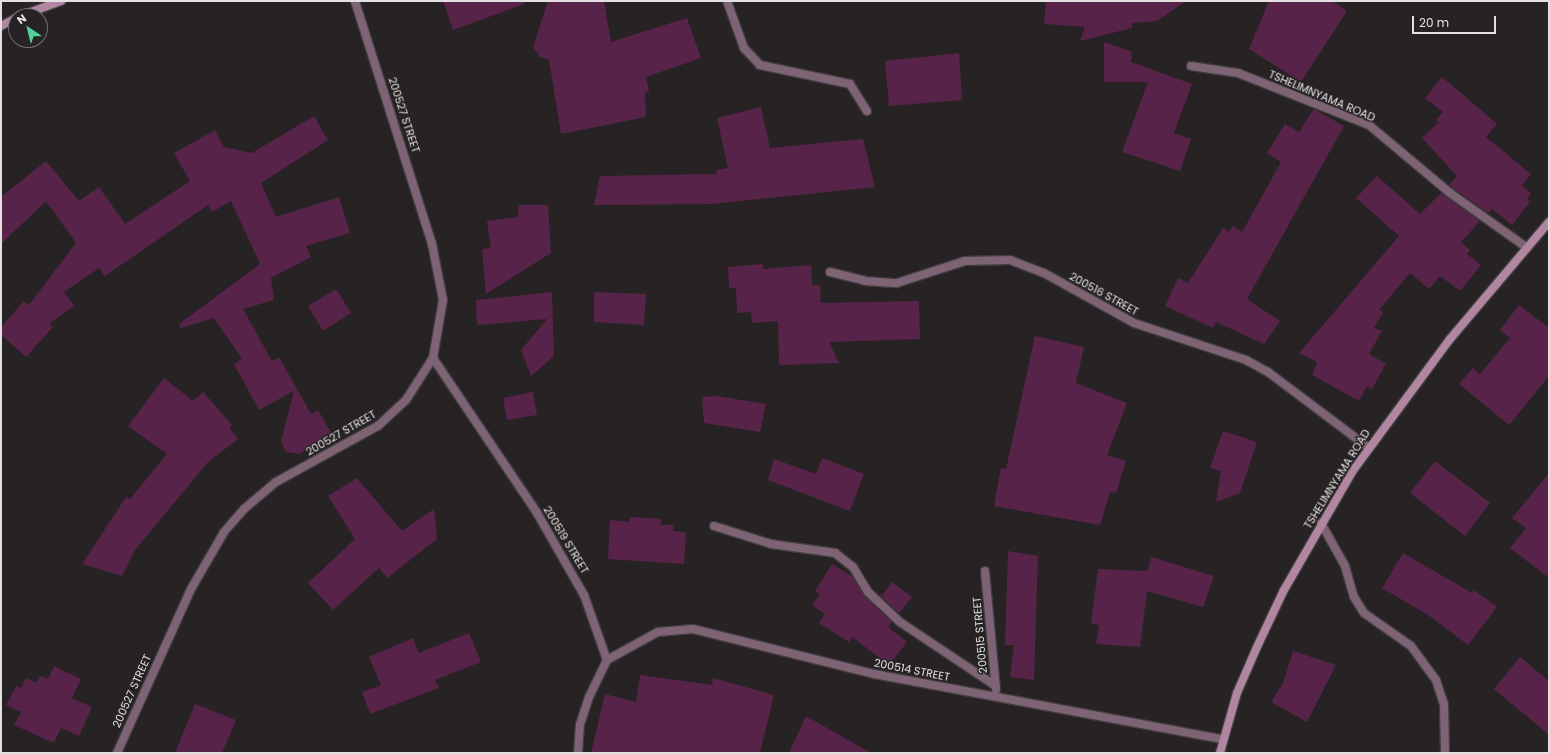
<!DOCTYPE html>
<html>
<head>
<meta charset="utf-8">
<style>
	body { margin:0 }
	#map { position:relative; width:1550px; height:754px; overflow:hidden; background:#272325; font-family:Poppins,sans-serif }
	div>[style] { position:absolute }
	.building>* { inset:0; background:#572348 }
	.roads { filter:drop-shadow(1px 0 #413d3f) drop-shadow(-1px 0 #413d3f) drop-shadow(0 1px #413d3f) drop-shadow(0 -1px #413d3f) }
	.street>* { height:8px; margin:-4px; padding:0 4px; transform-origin:4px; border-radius:4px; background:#7d6373 }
	.secondary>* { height:8px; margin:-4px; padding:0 4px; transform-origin:4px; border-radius:4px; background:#b086a0 }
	span { translate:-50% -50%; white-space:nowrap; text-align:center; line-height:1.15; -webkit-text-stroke:3px #272325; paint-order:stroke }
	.street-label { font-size:11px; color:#e3e0e1 }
	.frame { position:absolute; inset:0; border:2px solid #e3e0e1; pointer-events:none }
	.north { position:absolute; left:8px; top:8px; width:40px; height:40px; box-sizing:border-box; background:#272325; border:1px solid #726f70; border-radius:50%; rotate:325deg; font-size:11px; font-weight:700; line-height:16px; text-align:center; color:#e3e0e1 }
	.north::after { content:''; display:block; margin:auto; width:14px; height:18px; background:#50d398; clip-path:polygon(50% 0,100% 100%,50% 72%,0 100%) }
	.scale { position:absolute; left:1412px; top:16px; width:84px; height:18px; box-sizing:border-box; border:2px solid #e3e0e1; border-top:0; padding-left:5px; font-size:12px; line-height:14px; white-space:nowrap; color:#e3e0e1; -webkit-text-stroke:3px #272325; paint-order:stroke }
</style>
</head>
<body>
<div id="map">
	<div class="building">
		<i style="clip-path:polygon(443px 1px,524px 1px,524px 4px,453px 30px)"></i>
		<i style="clip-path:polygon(548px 1px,604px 1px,611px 42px,687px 18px,701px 58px,646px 77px,649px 91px,645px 92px,646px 117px,561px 134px,549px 60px,540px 57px,533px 47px)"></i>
		<i style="clip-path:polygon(1046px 1px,1186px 1px,1157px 21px,1132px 23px,1132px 28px,1080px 41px,1085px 27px,1044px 24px)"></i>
		<i style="clip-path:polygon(1269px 1px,1332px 1px,1347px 11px,1301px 82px,1249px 49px)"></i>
		<i style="clip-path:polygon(1104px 42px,1132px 52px,1131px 62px,1192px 84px,1174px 133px,1191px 139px,1180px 171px,1122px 152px,1148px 82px,1104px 82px)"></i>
		<i style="clip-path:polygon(959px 53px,962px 100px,889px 106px,885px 61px)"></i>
		<i style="clip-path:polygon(1442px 77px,1497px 124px,1486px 137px,1531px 174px,1522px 186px,1531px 193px,1527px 200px,1530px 202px,1512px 225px,1492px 209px,1488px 213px,1449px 185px,1457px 176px,1422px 138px,1439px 122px,1436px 120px,1443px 112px,1425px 98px)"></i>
		<i style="clip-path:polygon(761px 107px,770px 148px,863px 139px,875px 187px,712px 204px,594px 205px,600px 176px,717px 174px,716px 170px,728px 168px,717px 118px)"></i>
		<i style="clip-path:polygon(1314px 109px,1344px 126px,1247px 299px,1280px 321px,1264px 344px,1216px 322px,1213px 328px,1165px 306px,1178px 278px,1188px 283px,1223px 228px,1229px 232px,1233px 226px,1242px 232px,1281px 162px,1267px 153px,1285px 124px,1299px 132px)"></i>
		<i style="clip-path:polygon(314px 116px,328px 140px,261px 183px,276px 217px,339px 197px,350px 233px,306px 246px,311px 257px,271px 278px,274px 300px,243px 309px,272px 361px,279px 357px,311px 414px,318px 410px,333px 436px,299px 454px,286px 452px,281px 442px,294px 391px,259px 410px,234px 364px,242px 359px,214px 318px,181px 328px,179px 324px,260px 264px,231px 201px,212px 212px,208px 205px,105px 276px,99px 268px,64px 292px,74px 306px,49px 324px,53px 327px,26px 357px,1px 335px,1px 327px,24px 301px,29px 305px,76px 243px,46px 201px,1px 244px,1px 197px,46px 161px,79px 201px,99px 187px,125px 224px,190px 181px,174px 153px,215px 130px,224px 147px,252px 153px)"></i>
		<i style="clip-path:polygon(1377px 176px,1420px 214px,1441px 193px,1480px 221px,1461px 242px,1470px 250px,1467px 254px,1481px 265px,1460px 291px,1440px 276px,1429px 289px,1410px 273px,1379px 310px,1383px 312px,1374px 328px,1382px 331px,1369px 354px,1386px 364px,1372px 389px,1367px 386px,1359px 401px,1312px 375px,1317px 362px,1299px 353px,1399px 236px,1356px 198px)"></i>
		<i style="clip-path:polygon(519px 205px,548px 205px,551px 253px,486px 294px,482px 249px,491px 248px,487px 221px,518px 217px)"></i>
		<i style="clip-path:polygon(763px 264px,763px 269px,811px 265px,812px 285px,820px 285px,821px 303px,919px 301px,920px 339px,829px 342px,839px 363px,779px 365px,778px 321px,752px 323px,751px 312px,737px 313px,736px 288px,729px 288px,728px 267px)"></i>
		<i style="clip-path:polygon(336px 289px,351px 313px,323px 331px,308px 306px)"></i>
		<i style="clip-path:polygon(552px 292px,554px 356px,531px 376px,521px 350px,547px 319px,477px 325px,476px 300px)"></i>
		<i style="clip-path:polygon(594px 292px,646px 294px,644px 325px,594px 322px)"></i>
		<i style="clip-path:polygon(1519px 305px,1549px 328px,1549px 376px,1509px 425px,1459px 384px,1473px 368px,1480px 374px,1510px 338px,1500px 330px)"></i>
		<i style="clip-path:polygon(1035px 336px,1084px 347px,1076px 383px,1127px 403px,1107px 455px,1126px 461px,1116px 493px,1110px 492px,1100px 525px,994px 506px,1001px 468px,1006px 469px)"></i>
		<i style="clip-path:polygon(164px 378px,193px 401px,203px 392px,232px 425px,229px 427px,238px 439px,208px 462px,135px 550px,122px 576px,82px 564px,126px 497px,130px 499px,167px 454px,128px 426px)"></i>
		<i style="clip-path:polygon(533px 392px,537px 415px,507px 420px,503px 398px)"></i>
		<i style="clip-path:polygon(717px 396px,766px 404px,760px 432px,704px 423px,702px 397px)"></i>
		<i style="clip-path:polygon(1223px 431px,1257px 442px,1240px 493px,1216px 502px,1221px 471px,1210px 468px)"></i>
		<i style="clip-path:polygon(822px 458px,864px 474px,850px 511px,768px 480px,774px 459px,816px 474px)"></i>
		<i style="clip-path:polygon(1435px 461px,1490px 503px,1465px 536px,1410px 493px)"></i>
		<i style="clip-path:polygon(1549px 473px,1549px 578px,1510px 548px,1526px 528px,1512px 518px)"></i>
		<i style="clip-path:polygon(357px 478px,402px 531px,434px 509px,437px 539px,387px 578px,379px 568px,333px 610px,308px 583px,355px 539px,328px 496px)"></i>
		<i style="clip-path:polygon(630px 517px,661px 519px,661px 525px,674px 525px,673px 531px,686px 532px,684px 564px,608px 559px,610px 520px,629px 522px)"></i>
		<i style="clip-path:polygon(1008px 551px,1038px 556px,1034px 680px,1010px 677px,1014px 645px,1005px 645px)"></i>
		<i style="clip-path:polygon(1403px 553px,1472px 593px,1474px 590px,1497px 607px,1468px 645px,1428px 615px,1382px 588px)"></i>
		<i style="clip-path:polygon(1151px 557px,1214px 576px,1203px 607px,1147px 591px,1140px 647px,1096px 644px,1099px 625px,1091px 624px,1098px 569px,1148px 571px)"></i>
		<i style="clip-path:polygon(832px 564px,853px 577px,864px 596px,892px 622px,888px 627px,907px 642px,889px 665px,852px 637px,849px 642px,819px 623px,825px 614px,812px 605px,820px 594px,815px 591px)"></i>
		<i style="clip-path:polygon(892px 582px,912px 597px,899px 613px,875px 591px,882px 596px)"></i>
		<i style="clip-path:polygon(469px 633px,481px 662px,435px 680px,439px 688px,370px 714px,362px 692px,381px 685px,369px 657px,413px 638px,419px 653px)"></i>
		<i style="clip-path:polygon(1293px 651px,1336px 665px,1307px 722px,1271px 702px,1283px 683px)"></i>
		<i style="clip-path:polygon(1520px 657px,1549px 681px,1549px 735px,1494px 689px)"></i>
		<i style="clip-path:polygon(54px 666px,81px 679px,72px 698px,92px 707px,79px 736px,61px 728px,54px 743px,14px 725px,21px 712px,6px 705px,16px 686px,21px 688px,26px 678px,37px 683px,40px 676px,48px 679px)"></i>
		<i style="clip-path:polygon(640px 675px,712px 685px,713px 678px,774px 695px,760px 753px,591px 753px,605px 694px,636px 702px)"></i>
		<i style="clip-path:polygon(195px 704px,236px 720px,222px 753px,175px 753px)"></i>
		<i style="clip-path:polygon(806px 716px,871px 753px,789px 753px)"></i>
	</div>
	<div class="roads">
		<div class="street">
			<i style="left:727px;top:1px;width:50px;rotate:70.1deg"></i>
			<i style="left:744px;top:48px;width:23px;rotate:47deg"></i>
			<i style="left:760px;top:65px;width:92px;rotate:11.9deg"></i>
			<i style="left:850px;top:84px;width:32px;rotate:58deg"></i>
			<i style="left:1191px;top:66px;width:48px;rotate:8.5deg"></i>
			<i style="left:1238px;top:73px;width:141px;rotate:21.7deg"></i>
			<i style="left:1369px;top:125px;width:106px;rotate:40deg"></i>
			<i style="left:1450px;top:193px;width:93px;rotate:35.4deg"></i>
			<i style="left:830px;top:272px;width:36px;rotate:14deg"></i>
			<i style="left:865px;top:281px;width:32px;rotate:4deg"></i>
			<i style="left:897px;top:283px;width:71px;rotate:-17.9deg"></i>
			<i style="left:965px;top:261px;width:45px;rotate:-1.3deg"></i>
			<i style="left:1010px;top:260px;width:36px;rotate:21deg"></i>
			<i style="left:1044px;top:273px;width:103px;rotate:29.1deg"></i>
			<i style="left:1134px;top:323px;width:118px;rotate:18.3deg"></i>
			<i style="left:1246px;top:360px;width:25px;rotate:29deg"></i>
			<i style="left:1268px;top:372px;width:125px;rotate:36.9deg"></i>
			<i style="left:433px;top:358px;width:187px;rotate:56.1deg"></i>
			<i style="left:537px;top:513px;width:95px;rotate:60.2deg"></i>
			<i style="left:584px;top:595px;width:69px;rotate:70.5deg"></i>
			<i style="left:607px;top:660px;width:41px;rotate:115.9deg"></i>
			<i style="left:589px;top:697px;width:28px;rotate:108deg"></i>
			<i style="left:580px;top:724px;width:29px;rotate:94deg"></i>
			<i style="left:1321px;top:523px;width:49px;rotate:60.8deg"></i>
			<i style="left:1345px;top:566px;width:32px;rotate:74deg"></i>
			<i style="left:1354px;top:597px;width:19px;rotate:58deg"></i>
			<i style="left:1364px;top:613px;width:57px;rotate:35.1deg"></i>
			<i style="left:1411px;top:646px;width:42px;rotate:53.7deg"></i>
			<i style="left:1436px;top:680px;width:25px;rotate:72deg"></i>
			<i style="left:1444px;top:704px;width:49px;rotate:88.8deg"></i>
			<i style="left:714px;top:526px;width:60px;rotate:17.5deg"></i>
			<i style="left:771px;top:544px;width:65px;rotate:8deg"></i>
			<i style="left:835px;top:553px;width:23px;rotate:38deg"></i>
			<i style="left:853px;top:567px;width:29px;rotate:59deg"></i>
			<i style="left:868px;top:592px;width:44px;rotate:43.2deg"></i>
			<i style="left:900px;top:622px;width:115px;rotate:33.7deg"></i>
			<i style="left:985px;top:571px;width:119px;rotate:84.7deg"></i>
			<i style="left:607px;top:660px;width:58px;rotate:-28.8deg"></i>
			<i style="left:658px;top:632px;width:35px;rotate:-5deg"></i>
			<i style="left:693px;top:629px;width:187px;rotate:14deg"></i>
			<i style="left:874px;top:674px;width:354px;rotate:10.6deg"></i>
			<i style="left:117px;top:753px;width:180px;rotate:-65.7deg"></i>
			<i style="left:191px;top:589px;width:66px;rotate:-59.9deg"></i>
			<i style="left:224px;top:532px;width:30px;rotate:-49deg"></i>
			<i style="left:244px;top:509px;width:42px;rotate:-40.2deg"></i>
			<i style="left:276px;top:482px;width:116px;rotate:-28.8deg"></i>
			<i style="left:378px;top:426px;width:38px;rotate:-43deg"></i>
			<i style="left:406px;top:400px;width:50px;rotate:-57.3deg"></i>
			<i style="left:433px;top:358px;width:59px;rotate:-80.2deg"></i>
			<i style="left:443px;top:300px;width:57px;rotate:-101.1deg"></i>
			<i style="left:432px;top:244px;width:255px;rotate:-107.6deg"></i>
		</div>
		<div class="secondary">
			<i style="left:20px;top:16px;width:44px;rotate:-20.1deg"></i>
			<i style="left:1px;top:26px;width:17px;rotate:-28deg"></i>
			<i style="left:1220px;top:753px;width:62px;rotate:-74.2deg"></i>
			<i style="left:1237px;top:693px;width:50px;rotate:-66.5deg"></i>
			<i style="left:1257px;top:647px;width:63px;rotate:-64.7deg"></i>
			<i style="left:1284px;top:590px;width:136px;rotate:-60deg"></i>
			<i style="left:1352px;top:472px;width:165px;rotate:-53.6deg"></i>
			<i style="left:1450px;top:339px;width:153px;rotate:-49.8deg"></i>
		</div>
	</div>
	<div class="street-label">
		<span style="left:1322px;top:96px;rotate:23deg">TSHELIMNYAMA ROAD</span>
		<span style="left:404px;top:115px;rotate:72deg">200527 STREET</span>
		<span style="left:1104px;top:294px;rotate:29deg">200516 STREET</span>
		<span style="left:341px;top:433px;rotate:-30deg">200527 STREET</span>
		<span style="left:1337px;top:479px;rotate:-58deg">TSHELIMNYAMA ROAD</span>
		<span style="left:566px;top:540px;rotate:59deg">200519 STREET</span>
		<span style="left:980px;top:635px;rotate:-95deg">200515 STREET</span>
		<span style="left:912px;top:670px;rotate:11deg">200514 STREET</span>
		<span style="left:132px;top:691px;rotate:-66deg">200527 STREET</span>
	</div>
	<div class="frame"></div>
	<div class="north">N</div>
	<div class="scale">20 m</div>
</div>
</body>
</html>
